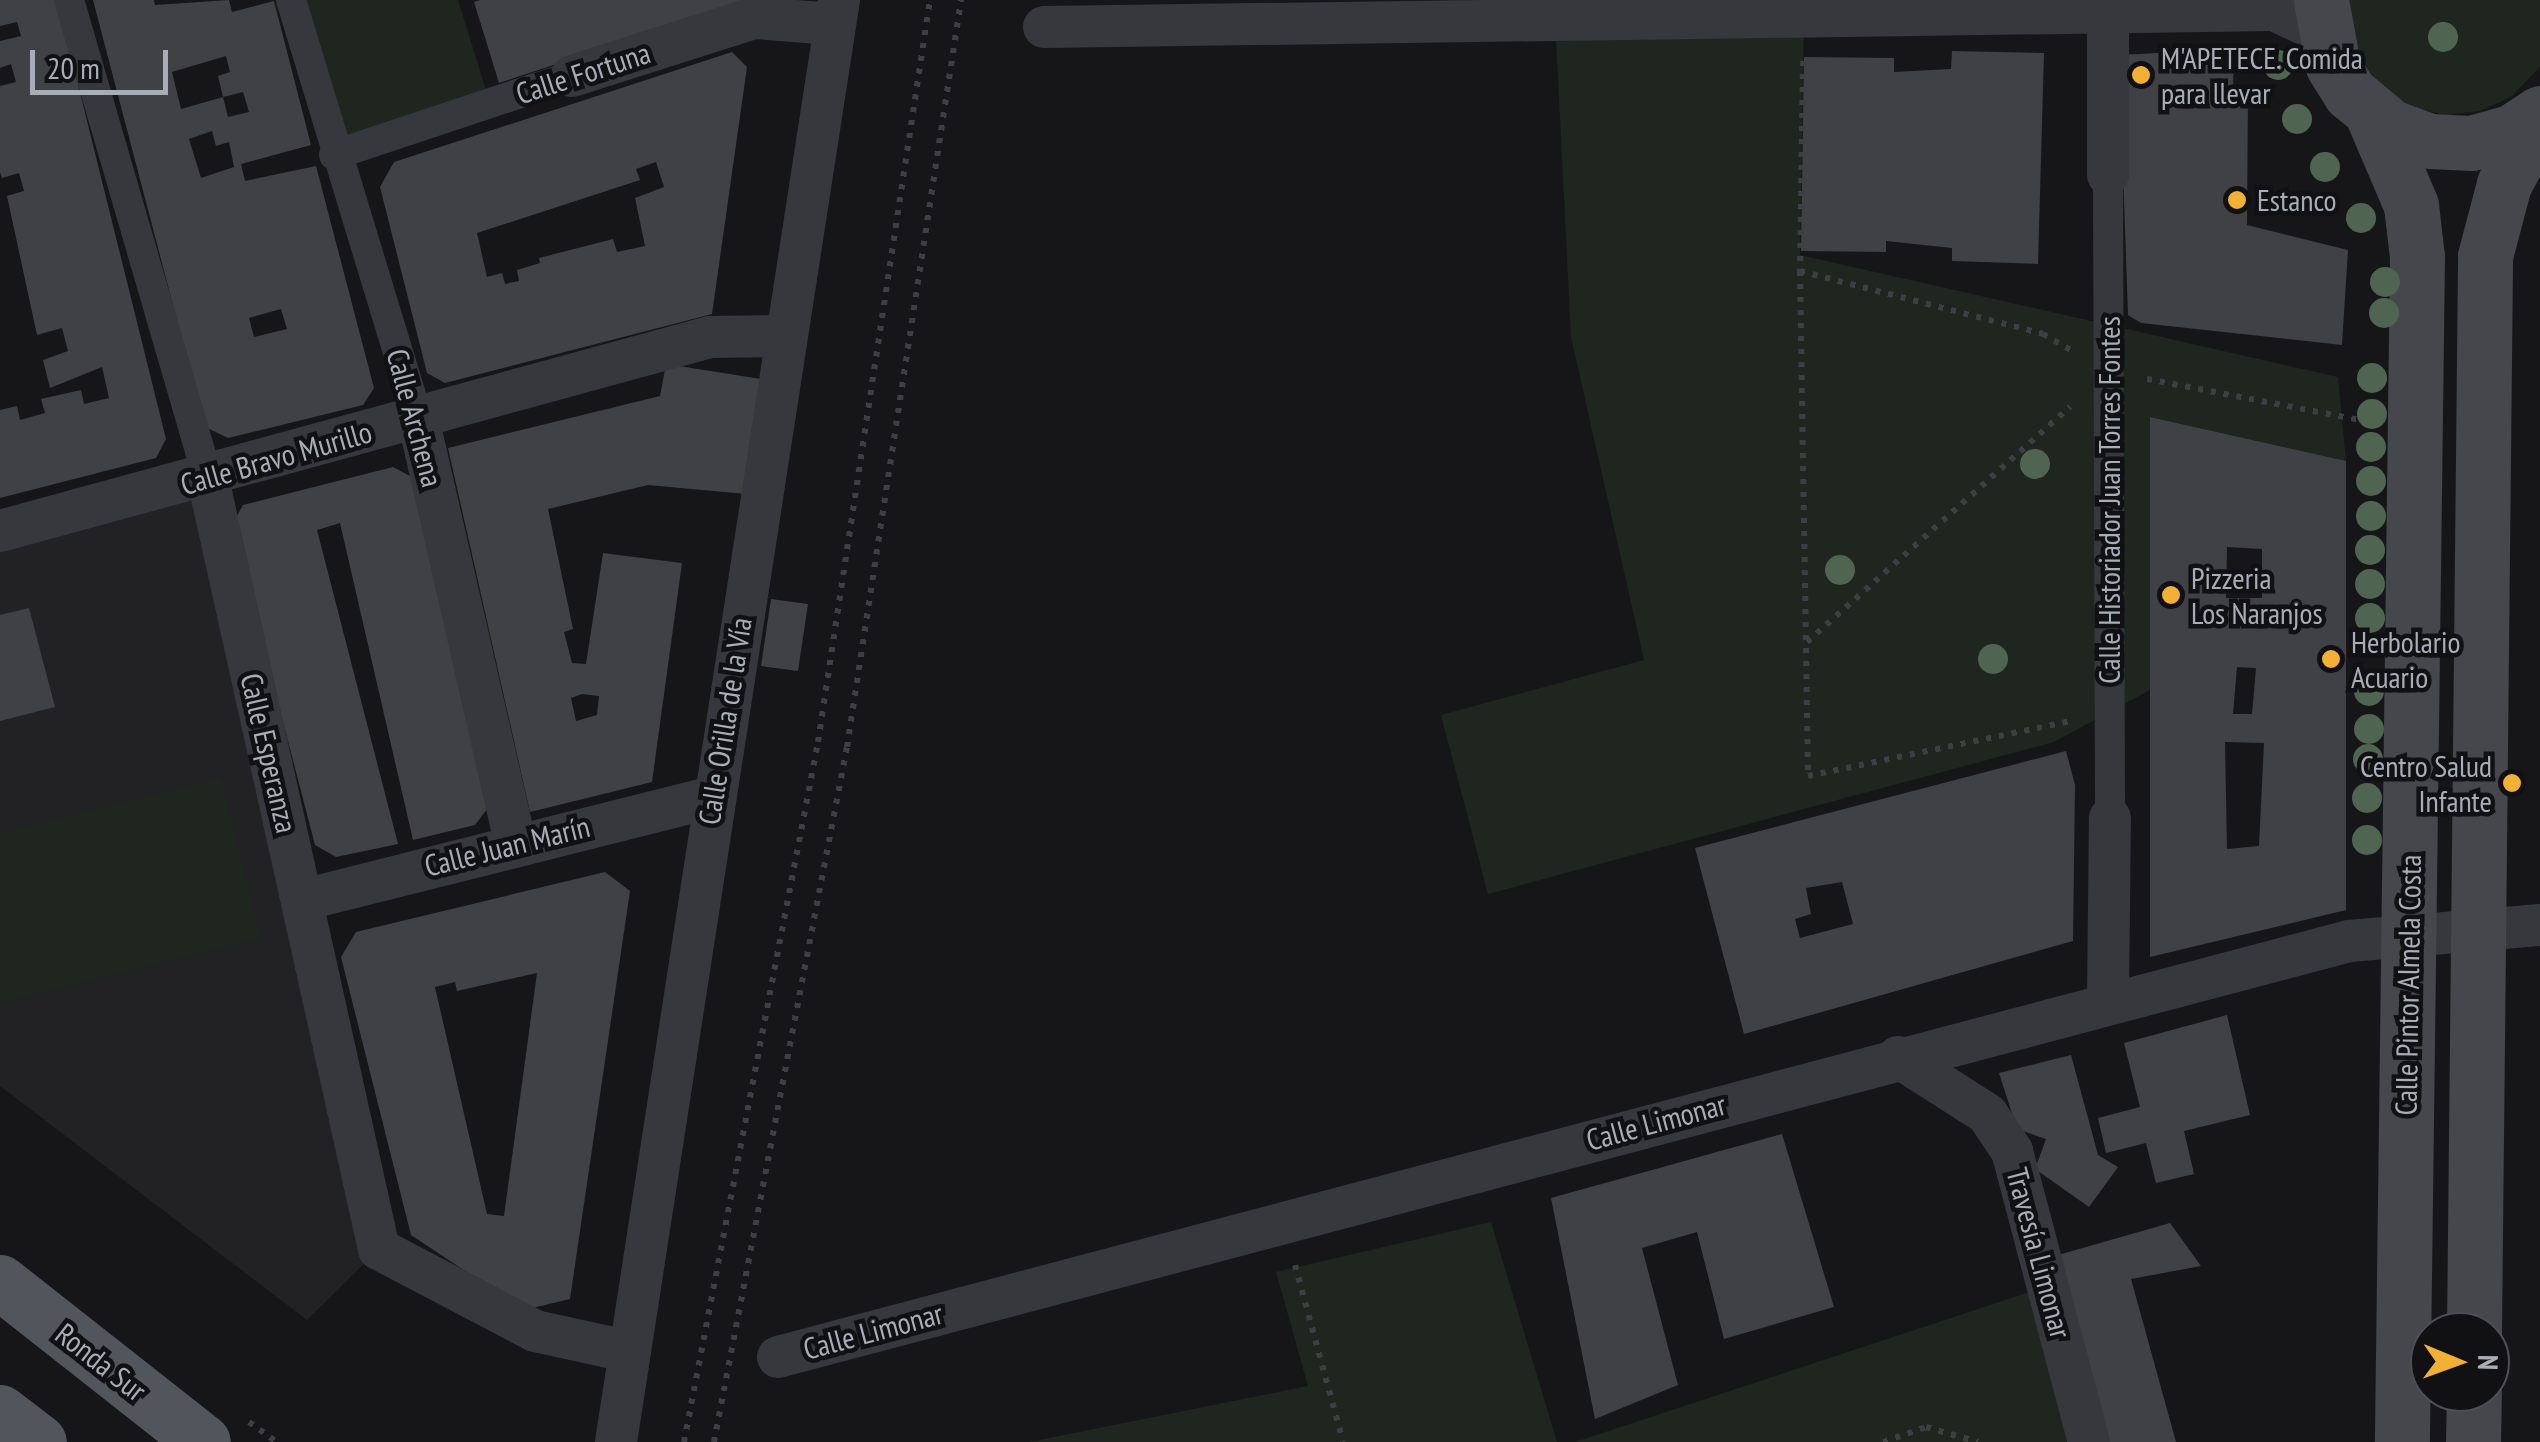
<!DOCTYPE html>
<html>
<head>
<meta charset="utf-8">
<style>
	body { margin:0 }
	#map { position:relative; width:2540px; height:1442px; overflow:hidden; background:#161618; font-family:"PT Sans Narrow",sans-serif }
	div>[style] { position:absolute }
	.built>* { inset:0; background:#222225 }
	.green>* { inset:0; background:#1e261f }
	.building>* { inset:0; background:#404145 }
	.path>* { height:6px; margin-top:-3px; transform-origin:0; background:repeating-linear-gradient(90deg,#3d3f44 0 5px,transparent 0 13px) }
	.pedestrian>* { height:30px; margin:-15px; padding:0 15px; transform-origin:15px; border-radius:15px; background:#37383d }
	.minor>* { height:42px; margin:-21px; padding:0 21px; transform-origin:21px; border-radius:21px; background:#37383d }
	.secondary>* { height:55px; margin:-27.5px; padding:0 27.5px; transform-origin:27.5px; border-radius:27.5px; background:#45474d }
	.primary>* { height:55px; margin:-27.5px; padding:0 27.5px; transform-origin:27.5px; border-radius:27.5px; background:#53555c }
	.trees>* { width:30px; height:30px; margin:-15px; border-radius:50%; background:#506452 }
	.dots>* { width:28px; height:28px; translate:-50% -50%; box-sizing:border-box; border:5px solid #111113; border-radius:50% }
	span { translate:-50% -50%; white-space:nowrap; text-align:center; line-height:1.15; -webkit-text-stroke:9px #111113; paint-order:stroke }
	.poi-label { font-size:30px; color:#a8adb8 }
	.left { translate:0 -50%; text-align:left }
	.right { translate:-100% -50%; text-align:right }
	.street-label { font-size:30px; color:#a8adb8 }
	.north { position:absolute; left:2410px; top:1312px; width:100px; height:100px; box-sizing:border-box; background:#111113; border:2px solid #4d4f55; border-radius:50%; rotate:91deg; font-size:28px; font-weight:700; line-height:40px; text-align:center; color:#a8adb8 }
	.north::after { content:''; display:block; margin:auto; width:35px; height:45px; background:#f2b134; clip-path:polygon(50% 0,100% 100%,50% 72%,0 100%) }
	.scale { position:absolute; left:30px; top:50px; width:138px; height:45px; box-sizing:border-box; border:5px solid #a8adb8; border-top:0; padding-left:12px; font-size:30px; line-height:35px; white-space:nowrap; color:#a8adb8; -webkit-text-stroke:8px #111113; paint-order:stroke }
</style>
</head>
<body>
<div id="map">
	<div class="built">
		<i style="clip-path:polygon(208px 479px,379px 1249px,307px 1320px,0 1086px,0 531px)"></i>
	</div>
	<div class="green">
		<i style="clip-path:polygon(291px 0,458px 0,490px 103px,334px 155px)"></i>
		<i style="clip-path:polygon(2348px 0,2540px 0,2540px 67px,2511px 97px,2480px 111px,2445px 115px,2412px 107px,2382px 88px,2360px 61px)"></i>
		<i style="clip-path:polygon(1804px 17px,1800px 255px,2338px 377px,2346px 461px,2150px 417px,2150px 690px,2054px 742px,1488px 894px,1441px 715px,1644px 660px,1571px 337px,1555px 19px)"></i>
		<i style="clip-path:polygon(221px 778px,261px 938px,0 1003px,0 833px)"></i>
		<i style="clip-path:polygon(1491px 1222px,1557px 1442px,1029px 1442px,1308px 1386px,1276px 1272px)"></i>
		<i style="clip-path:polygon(2048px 1286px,2089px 1442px,1575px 1442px)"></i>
	</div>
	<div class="building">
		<i style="clip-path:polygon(0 0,57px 0,166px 439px,156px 458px,0 498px,0 410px,17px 406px,20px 420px,45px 413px,41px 399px,81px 390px,84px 404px,109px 398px,102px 367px,50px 388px,43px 360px,68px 351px,62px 328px,37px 335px,7px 196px,24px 191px,19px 173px,2px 178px,0 172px,0 86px,16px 82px,11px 64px,0 68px,0 41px,21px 36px,17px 22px,0 26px)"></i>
		<i style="clip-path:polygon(evenodd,93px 0,154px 0,155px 5px,229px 0,232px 12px,274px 1px,311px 145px,241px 164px,245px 181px,316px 166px,374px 388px,363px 405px,228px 438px,205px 427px,93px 0,226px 56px,230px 72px,218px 76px,223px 97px,243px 92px,249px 112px,228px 117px,223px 97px,181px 109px,172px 72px,226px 56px,93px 0,212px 131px,216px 146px,229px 142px,234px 167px,201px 178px,189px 139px,212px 131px,93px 0,281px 309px,287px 329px,254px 337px,249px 318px,281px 309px)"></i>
		<i style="clip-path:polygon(749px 0,499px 83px,474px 2px,480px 0)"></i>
		<i style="clip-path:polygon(2234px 49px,2233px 91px,2248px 92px,2247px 225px,2348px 250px,2342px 345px,2141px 323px,2128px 315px,2119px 55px)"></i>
		<i style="clip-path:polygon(1952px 51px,2044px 53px,2038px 264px,1952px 261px,1952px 248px,1886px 241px,1886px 252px,1801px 251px,1804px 57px,1894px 58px,1894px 72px,1951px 69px)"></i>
		<i style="clip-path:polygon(evenodd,732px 52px,747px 67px,712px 314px,445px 383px,427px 373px,380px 187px,394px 162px,732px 52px,656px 162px,664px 187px,635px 198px,645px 246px,617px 252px,613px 239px,539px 258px,540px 263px,517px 270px,519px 281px,505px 284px,502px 273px,487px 277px,477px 233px,640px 180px,636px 169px,656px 162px)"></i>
		<i style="clip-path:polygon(evenodd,666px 364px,761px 379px,746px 494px,648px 485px,548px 509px,573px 629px,564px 632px,572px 663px,586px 664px,603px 553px,682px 563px,652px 782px,530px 812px,448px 448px,660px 396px,666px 364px,582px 694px,599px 696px,597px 715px,576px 721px,571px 698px,582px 694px)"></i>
		<i style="clip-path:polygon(evenodd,2150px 417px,2346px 461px,2346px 910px,2150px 957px,2150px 417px,2227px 547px,2262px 549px,2262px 598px,2226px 598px,2227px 547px,2150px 417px,2237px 667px,2256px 668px,2252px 714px,2233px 714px,2237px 667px,2150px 417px,2225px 742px,2264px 743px,2259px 846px,2227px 849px,2225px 742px)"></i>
		<i style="clip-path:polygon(393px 467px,412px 477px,490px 805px,475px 825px,413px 840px,340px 523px,317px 530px,398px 844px,336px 857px,315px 845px,232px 525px,243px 505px)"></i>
		<i style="clip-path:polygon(771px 599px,808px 604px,798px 671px,761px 666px)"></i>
		<i style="clip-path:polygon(29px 608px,55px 707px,0 721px,0 615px)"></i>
		<i style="clip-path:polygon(evenodd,2066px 751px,2075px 785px,2073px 941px,1744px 1034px,1695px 848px,2066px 751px,1842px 882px,1853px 924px,1800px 938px,1795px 919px,1811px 914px,1806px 888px,1842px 882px)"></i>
		<i style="clip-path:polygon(evenodd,605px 872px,630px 891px,570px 1299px,524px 1310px,411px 1235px,341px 957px,356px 932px,605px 872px,537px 973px,504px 1216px,487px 1214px,435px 987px,455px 982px,457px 991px,537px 973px)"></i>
		<i style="clip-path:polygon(2227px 1015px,2250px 1115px,2184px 1131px,2194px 1174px,2156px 1183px,2146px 1143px,2106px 1153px,2098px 1118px,2140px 1107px,2124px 1043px)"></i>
		<i style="clip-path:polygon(2071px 1055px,2098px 1155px,2118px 1167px,2089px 1207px,2035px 1169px,2046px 1139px,2017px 1129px,1999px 1073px)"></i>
		<i style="clip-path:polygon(1782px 1134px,1834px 1307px,1724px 1339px,1697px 1232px,1642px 1248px,1678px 1385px,1595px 1419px,1551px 1198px)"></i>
		<i style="clip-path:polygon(2170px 1223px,2201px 1266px,2131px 1279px,2176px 1442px,2106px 1442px,2058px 1255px)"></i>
	</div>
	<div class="path">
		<i style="left:1803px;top:61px;width:210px;rotate:90.8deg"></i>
		<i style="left:1800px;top:271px;width:505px;rotate:89.09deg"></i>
		<i style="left:1808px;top:776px;width:273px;rotate:-11.8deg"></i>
		<i style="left:1800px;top:271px;width:251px;rotate:14.5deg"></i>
		<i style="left:2043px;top:334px;width:32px;rotate:30deg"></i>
		<i style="left:2147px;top:379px;width:223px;rotate:10.9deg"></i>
		<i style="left:1807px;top:642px;width:353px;rotate:-41.8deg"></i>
		<i style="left:1295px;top:1265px;width:183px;rotate:74.8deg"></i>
		<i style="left:249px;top:1422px;width:34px;rotate:36deg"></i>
		<i style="left:684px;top:1442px;width:713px;rotate:-79.16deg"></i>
		<i style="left:818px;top:742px;width:750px;rotate:-81.42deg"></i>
		<i style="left:714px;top:1442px;width:708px;rotate:-79.17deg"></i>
		<i style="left:847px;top:747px;width:756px;rotate:-81.32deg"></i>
		<i style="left:1883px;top:1442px;width:46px;rotate:-19.2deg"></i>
		<i style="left:1926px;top:1427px;width:54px;rotate:16.1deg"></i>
	</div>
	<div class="pedestrian">
		<i style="left:69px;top:0;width:499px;rotate:73.8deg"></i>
		<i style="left:291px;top:0;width:437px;rotate:73.1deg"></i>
		<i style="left:334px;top:155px;width:251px;rotate:-18.4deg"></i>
		<i style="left:2108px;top:175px;width:643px;rotate:89.82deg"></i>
	</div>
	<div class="minor">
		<i style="left:2108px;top:0;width:175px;rotate:90deg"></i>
		<i style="left:1044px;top:27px;width:1230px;rotate:-0.79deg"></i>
		<i style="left:2274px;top:10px;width:54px;rotate:25.1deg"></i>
		<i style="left:572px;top:76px;width:191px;rotate:-17.7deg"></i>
		<i style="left:754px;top:18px;width:81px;rotate:4.2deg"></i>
		<i style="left:418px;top:418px;width:435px;rotate:77.1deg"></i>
		<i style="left:208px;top:479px;width:789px;rotate:77.48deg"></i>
		<i style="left:379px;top:1249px;width:176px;rotate:27.7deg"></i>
		<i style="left:535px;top:1331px;width:94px;rotate:12.3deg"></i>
		<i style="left:0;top:531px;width:736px;rotate:-15.28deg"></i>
		<i style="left:710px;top:337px;width:75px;rotate:-0.8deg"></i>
		<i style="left:303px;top:900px;width:422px;rotate:-14.1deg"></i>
		<i style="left:2108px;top:1001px;width:183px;rotate:-89.4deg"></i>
		<i style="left:1898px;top:1057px;width:106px;rotate:32.6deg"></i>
		<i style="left:1987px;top:1114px;width:45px;rotate:56deg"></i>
		<i style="left:2012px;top:1151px;width:301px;rotate:75.2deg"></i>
		<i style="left:778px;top:1357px;width:1625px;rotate:-14.83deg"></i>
		<i style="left:2349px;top:941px;width:192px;rotate:-4.8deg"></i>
		<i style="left:616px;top:1442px;width:1459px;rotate:-81.21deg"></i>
	</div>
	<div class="secondary">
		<i style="left:2321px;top:0;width:67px;rotate:79.7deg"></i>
		<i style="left:2333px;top:66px;width:32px;rotate:58deg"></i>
		<i style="left:2350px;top:93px;width:53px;rotate:39.7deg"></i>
		<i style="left:2391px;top:127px;width:41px;rotate:19.7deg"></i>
		<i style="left:2430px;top:141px;width:41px;rotate:2.8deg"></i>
		<i style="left:2471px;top:143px;width:41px;rotate:-15.4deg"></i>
		<i style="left:2511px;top:132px;width:35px;rotate:-33deg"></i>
		<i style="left:2373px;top:116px;width:97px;rotate:66.9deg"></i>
		<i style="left:2411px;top:205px;width:52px;rotate:83.4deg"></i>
		<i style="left:2417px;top:257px;width:1185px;rotate:90.73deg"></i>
		<i style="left:2474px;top:1332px;width:1076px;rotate:-89.41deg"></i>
		<i style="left:2485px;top:256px;width:74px;rotate:-75.2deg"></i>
		<i style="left:2504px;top:184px;width:75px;rotate:-61.4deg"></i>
		<i style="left:2473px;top:1442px;width:50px;rotate:-88.9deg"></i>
	</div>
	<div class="primary">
		<i style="left:0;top:1282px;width:258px;rotate:38.2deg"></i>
		<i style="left:0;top:1412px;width:49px;rotate:37.6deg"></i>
	</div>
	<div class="trees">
		<i style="left:2443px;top:37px"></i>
		<i style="left:2278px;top:65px"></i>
		<i style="left:2297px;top:119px"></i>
		<i style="left:2325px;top:167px"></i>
		<i style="left:2361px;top:218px"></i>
		<i style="left:2385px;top:282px"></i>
		<i style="left:2384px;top:313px"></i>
		<i style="left:2372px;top:378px"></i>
		<i style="left:2372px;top:414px"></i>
		<i style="left:2371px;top:447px"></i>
		<i style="left:2035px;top:464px"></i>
		<i style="left:2371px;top:481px"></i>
		<i style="left:2371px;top:516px"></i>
		<i style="left:2370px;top:550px"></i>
		<i style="left:1840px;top:570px"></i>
		<i style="left:2370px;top:584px"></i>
		<i style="left:2370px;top:618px"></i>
		<i style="left:1993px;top:659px"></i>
		<i style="left:2369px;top:691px"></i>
		<i style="left:2369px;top:729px"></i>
		<i style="left:2368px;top:759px"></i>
		<i style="left:2367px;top:798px"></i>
		<i style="left:2367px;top:840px"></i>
	</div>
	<div class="dots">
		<i style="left:2141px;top:75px;background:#f2b134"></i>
		<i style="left:2237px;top:200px;background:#f2b134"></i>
		<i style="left:2171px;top:595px;background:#f2b134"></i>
		<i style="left:2331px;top:659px;background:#f2b134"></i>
		<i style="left:2512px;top:783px;background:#f2b134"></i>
	</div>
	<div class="poi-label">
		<span class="left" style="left:2161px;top:75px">M'APETECE. Comida<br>para llevar</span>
		<span class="left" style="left:2257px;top:200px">Estanco</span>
		<span class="left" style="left:2191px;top:595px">Pizzeria<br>Los Naranjos</span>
		<span class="left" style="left:2351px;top:659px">Herbolario<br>Acuario</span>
		<span class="right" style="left:2492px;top:783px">Centro Salud<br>Infante</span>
	</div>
	<div class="street-label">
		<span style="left:583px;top:73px;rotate:-18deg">Calle Fortuna</span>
		<span style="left:415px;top:418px;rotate:75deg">Calle Archena</span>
		<span style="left:276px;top:458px;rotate:-16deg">Calle Bravo Murillo</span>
		<span style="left:2109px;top:500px;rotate:-90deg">Calle Historiador Juan Torres Fontes</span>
		<span style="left:725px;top:721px;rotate:-81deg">Calle Orilla de la Vía</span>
		<span style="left:269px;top:753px;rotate:77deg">Calle Esperanza</span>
		<span style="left:507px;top:846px;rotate:-14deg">Calle Juan Marín</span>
		<span style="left:2408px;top:985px;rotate:-89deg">Calle Pintor Almela Costa</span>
		<span style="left:1656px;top:1122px;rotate:-15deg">Calle Limonar</span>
		<span style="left:2039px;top:1253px;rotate:75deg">Travesía Limonar</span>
		<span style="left:873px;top:1331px;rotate:-15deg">Calle Limonar</span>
		<span style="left:101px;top:1362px;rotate:38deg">Ronda Sur</span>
	</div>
	<div class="north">N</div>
	<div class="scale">20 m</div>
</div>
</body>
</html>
